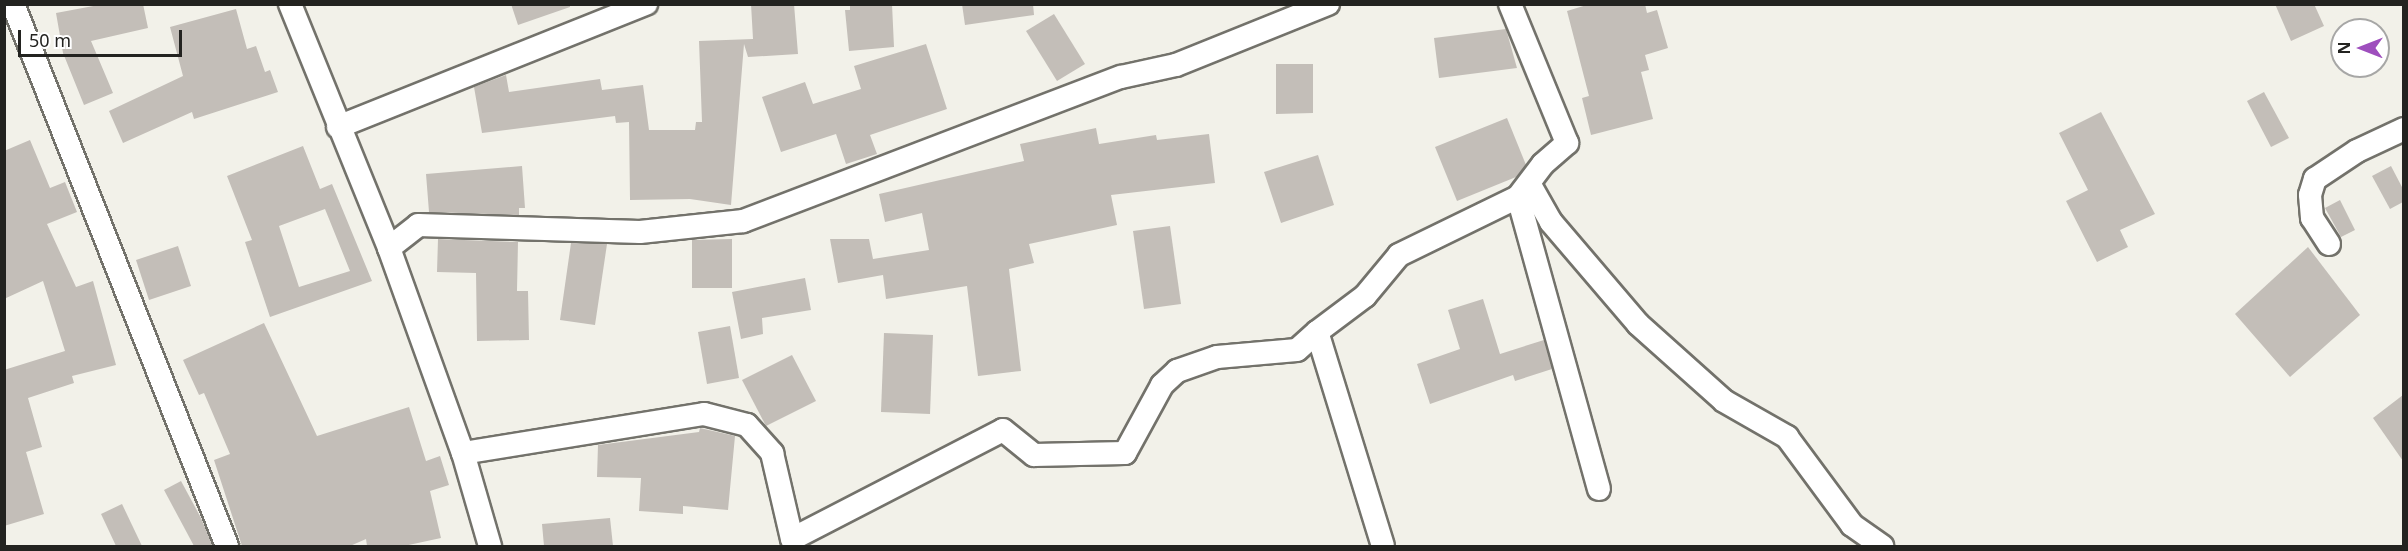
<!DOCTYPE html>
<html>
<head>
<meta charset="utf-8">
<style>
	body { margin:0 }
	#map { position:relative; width:2408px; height:551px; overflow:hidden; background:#f2f1e9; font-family:"Noto Sans",sans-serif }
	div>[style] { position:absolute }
	.building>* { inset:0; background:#c3beb8 }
	.roads { filter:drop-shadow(2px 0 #73726b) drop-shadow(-2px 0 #73726b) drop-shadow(0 2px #73726b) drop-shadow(0 -2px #73726b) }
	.street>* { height:22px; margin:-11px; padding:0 11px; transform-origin:11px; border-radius:11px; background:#fff }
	span { translate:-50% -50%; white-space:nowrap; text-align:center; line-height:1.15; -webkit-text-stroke:6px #fff; paint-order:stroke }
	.frame { position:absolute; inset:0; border:6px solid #232320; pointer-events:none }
	.north { position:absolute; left:2330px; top:18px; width:60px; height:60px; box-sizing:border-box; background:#fff; border:2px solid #a7a7a6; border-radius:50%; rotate:270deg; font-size:16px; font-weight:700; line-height:24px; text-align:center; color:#232320 }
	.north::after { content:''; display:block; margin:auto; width:21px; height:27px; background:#9e4ebd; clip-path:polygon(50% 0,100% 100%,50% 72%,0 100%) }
	.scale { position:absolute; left:18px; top:30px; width:164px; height:27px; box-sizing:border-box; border:3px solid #232320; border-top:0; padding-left:8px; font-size:18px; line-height:21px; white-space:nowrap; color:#232320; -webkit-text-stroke:4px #fff; paint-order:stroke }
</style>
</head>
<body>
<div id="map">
	<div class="building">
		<i style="clip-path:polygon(104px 4px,143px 4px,148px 28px,91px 41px,113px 93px,84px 105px,63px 53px,56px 13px)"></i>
		<i style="clip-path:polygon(511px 4px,570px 4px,570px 7px,518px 25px)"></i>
		<i style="clip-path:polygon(751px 4px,794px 4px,798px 54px,748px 57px,744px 44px,731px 205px,690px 199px,630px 200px,629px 122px,616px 123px,615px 116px,482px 133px,474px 87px,506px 75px,509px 92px,600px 79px,602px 90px,643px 85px,649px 130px,695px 130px,696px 122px,702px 122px,699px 41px,753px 39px)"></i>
		<i style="clip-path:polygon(850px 4px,892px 4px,894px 47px,849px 51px,845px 10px,850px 10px)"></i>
		<i style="clip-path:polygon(962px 4px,1033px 4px,1034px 15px,965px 25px)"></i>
		<i style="clip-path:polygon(1590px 4px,1645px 4px,1647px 13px,1657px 10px,1668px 48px,1645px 55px,1649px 70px,1641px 72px,1653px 119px,1591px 135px,1582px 98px,1589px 96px,1567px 11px)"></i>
		<i style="clip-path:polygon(2275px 4px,2314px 4px,2324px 26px,2291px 41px)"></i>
		<i style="clip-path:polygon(236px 9px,247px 49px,256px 46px,265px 72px,270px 70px,278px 92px,194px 119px,192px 112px,123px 143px,109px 111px,183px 76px,170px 27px)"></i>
		<i style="clip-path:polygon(1054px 14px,1085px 64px,1057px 81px,1026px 31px)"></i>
		<i style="clip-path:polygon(1506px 29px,1517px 68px,1439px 78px,1434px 38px)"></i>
		<i style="clip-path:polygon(926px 44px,947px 109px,870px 135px,877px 154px,846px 164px,836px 134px,781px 152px,762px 97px,805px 82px,813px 104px,861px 89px,854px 66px)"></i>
		<i style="clip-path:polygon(1276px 64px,1313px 64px,1313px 113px,1276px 114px)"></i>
		<i style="clip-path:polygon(2264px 92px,2289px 138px,2271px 147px,2247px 101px)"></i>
		<i style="clip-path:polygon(2101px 112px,2155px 214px,2120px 230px,2128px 247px,2097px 262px,2066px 201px,2088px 190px,2059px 133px)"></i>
		<i style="clip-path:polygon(1507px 118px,1526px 165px,1516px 177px,1457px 201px,1435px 147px)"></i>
		<i style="clip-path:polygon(1096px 128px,1099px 144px,1156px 135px,1157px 140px,1209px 134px,1215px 183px,1111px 195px,1117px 225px,1029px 244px,1034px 263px,1009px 269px,1021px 371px,978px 376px,967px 286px,886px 299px,883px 275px,838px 283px,830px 239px,869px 239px,873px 259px,929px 250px,922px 213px,885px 222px,879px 194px,1024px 161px,1020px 144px)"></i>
		<i style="clip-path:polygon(30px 140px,50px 188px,65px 182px,77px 212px,47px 224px,76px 287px,93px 281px,116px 365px,72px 376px,74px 383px,28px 398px,42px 447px,26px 452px,44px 514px,4px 526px,4px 370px,65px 351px,43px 281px,4px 299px,4px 151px)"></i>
		<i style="clip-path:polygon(evenodd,303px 146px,320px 189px,332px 184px,372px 281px,270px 317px,245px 242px,252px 240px,227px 176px,303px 146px,325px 209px,350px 271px,299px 287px,279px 226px,325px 209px)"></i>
		<i style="clip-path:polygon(1318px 155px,1334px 205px,1281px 223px,1264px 172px)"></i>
		<i style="clip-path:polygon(522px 166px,525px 208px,519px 208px,519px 215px,429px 212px,426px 174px)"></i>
		<i style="clip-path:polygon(2391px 166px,2403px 189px,2403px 202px,2390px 209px,2372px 176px)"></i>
		<i style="clip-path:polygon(2340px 200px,2355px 230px,2341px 237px,2325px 208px)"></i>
		<i style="clip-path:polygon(1170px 226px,1181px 304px,1144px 309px,1133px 231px)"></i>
		<i style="clip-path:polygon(438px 239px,518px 242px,517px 291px,528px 291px,529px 340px,477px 341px,476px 273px,437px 272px)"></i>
		<i style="clip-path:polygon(732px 239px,732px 288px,692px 288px,692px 240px)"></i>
		<i style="clip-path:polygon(571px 243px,607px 244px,595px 325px,560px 320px)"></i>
		<i style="clip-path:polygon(178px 246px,191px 286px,149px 300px,136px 260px)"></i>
		<i style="clip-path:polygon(2308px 247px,2360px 315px,2290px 377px,2235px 314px)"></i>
		<i style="clip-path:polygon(805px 278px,811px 310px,762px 318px,763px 334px,741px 339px,732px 292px)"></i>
		<i style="clip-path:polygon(1483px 299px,1500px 354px,1544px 340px,1552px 369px,1515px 381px,1513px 375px,1430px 404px,1417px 364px,1460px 349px,1448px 310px)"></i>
		<i style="clip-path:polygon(264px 323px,317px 436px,409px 407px,426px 461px,440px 456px,449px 485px,430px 491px,441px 538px,404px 546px,367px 546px,366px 539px,350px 546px,242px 546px,214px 460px,230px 454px,204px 393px,199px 395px,183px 360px)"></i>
		<i style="clip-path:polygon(730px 326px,739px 378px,707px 384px,698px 332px)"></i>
		<i style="clip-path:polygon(884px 333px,933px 335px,930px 414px,881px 412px)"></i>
		<i style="clip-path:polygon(792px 355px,816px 401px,766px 426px,742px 380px)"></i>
		<i style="clip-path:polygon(2403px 395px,2403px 461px,2373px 418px)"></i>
		<i style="clip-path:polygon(700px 428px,735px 436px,728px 510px,683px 506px,683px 514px,639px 511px,641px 478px,597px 477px,598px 445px,699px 432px)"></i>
		<i style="clip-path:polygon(181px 481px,201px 518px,213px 546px,194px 546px,164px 490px)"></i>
		<i style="clip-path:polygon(122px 504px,142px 546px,116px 546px,101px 514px)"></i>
		<i style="clip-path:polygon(610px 518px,613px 546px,544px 546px,542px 524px)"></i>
	</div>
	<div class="roads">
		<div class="street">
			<i style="left:13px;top:4px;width:583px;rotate:68.45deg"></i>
			<i style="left:290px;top:4px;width:263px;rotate:67.9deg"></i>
			<i style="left:389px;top:248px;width:218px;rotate:70.2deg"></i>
			<i style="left:463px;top:453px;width:97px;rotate:73.8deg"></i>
			<i style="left:338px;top:127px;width:332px;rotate:-21.8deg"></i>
			<i style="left:1530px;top:185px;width:43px;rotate:60.4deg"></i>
			<i style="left:1551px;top:222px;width:134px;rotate:49.5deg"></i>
			<i style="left:1638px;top:324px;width:115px;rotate:41.8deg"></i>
			<i style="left:1724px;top:401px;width:73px;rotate:29.7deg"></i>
			<i style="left:1787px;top:437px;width:109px;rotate:53.5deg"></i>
			<i style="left:1852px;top:525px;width:37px;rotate:35deg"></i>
			<i style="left:1518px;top:197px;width:303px;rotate:74.5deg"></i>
			<i style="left:2329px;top:244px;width:31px;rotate:-123deg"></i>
			<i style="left:2312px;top:218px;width:23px;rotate:-95deg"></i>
			<i style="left:2310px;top:195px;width:17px;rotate:-73deg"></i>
			<i style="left:2315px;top:179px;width:50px;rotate:-33.7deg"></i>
			<i style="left:2357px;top:151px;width:52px;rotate:-25.1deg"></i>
			<i style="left:389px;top:248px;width:37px;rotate:-38deg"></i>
			<i style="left:418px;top:225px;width:222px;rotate:1.8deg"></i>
			<i style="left:640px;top:232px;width:104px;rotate:-6.1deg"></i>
			<i style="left:743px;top:221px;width:404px;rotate:-20.9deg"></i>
			<i style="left:1121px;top:77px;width:56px;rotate:-12.3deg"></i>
			<i style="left:1176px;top:65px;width:164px;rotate:-21.9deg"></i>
			<i style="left:463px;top:453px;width:244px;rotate:-9.2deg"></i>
			<i style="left:704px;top:414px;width:44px;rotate:14.3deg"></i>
			<i style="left:747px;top:425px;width:38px;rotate:48deg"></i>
			<i style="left:772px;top:453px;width:88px;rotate:76.9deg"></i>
			<i style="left:792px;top:539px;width:237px;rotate:-27.3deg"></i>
			<i style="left:1003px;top:430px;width:40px;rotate:39deg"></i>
			<i style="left:1034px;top:455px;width:91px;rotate:-1.3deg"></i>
			<i style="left:1125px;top:453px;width:77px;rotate:-61.4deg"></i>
			<i style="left:1162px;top:385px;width:21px;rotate:-43deg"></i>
			<i style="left:1177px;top:371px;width:42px;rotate:-19.3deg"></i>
			<i style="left:1217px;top:357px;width:80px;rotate:-5deg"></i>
			<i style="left:1297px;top:350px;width:27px;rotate:-42deg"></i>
			<i style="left:1383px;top:546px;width:224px;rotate:-107.1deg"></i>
			<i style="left:1317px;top:332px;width:60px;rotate:-36.9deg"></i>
			<i style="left:1365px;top:296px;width:53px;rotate:-50.3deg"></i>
			<i style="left:1399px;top:255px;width:132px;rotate:-26deg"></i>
			<i style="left:1518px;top:197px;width:41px;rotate:-52.9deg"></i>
			<i style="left:1543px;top:164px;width:32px;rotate:-41deg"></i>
			<i style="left:1567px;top:143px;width:150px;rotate:-112.3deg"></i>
		</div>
	</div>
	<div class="frame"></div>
	<div class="north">N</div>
	<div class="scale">50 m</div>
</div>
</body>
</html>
